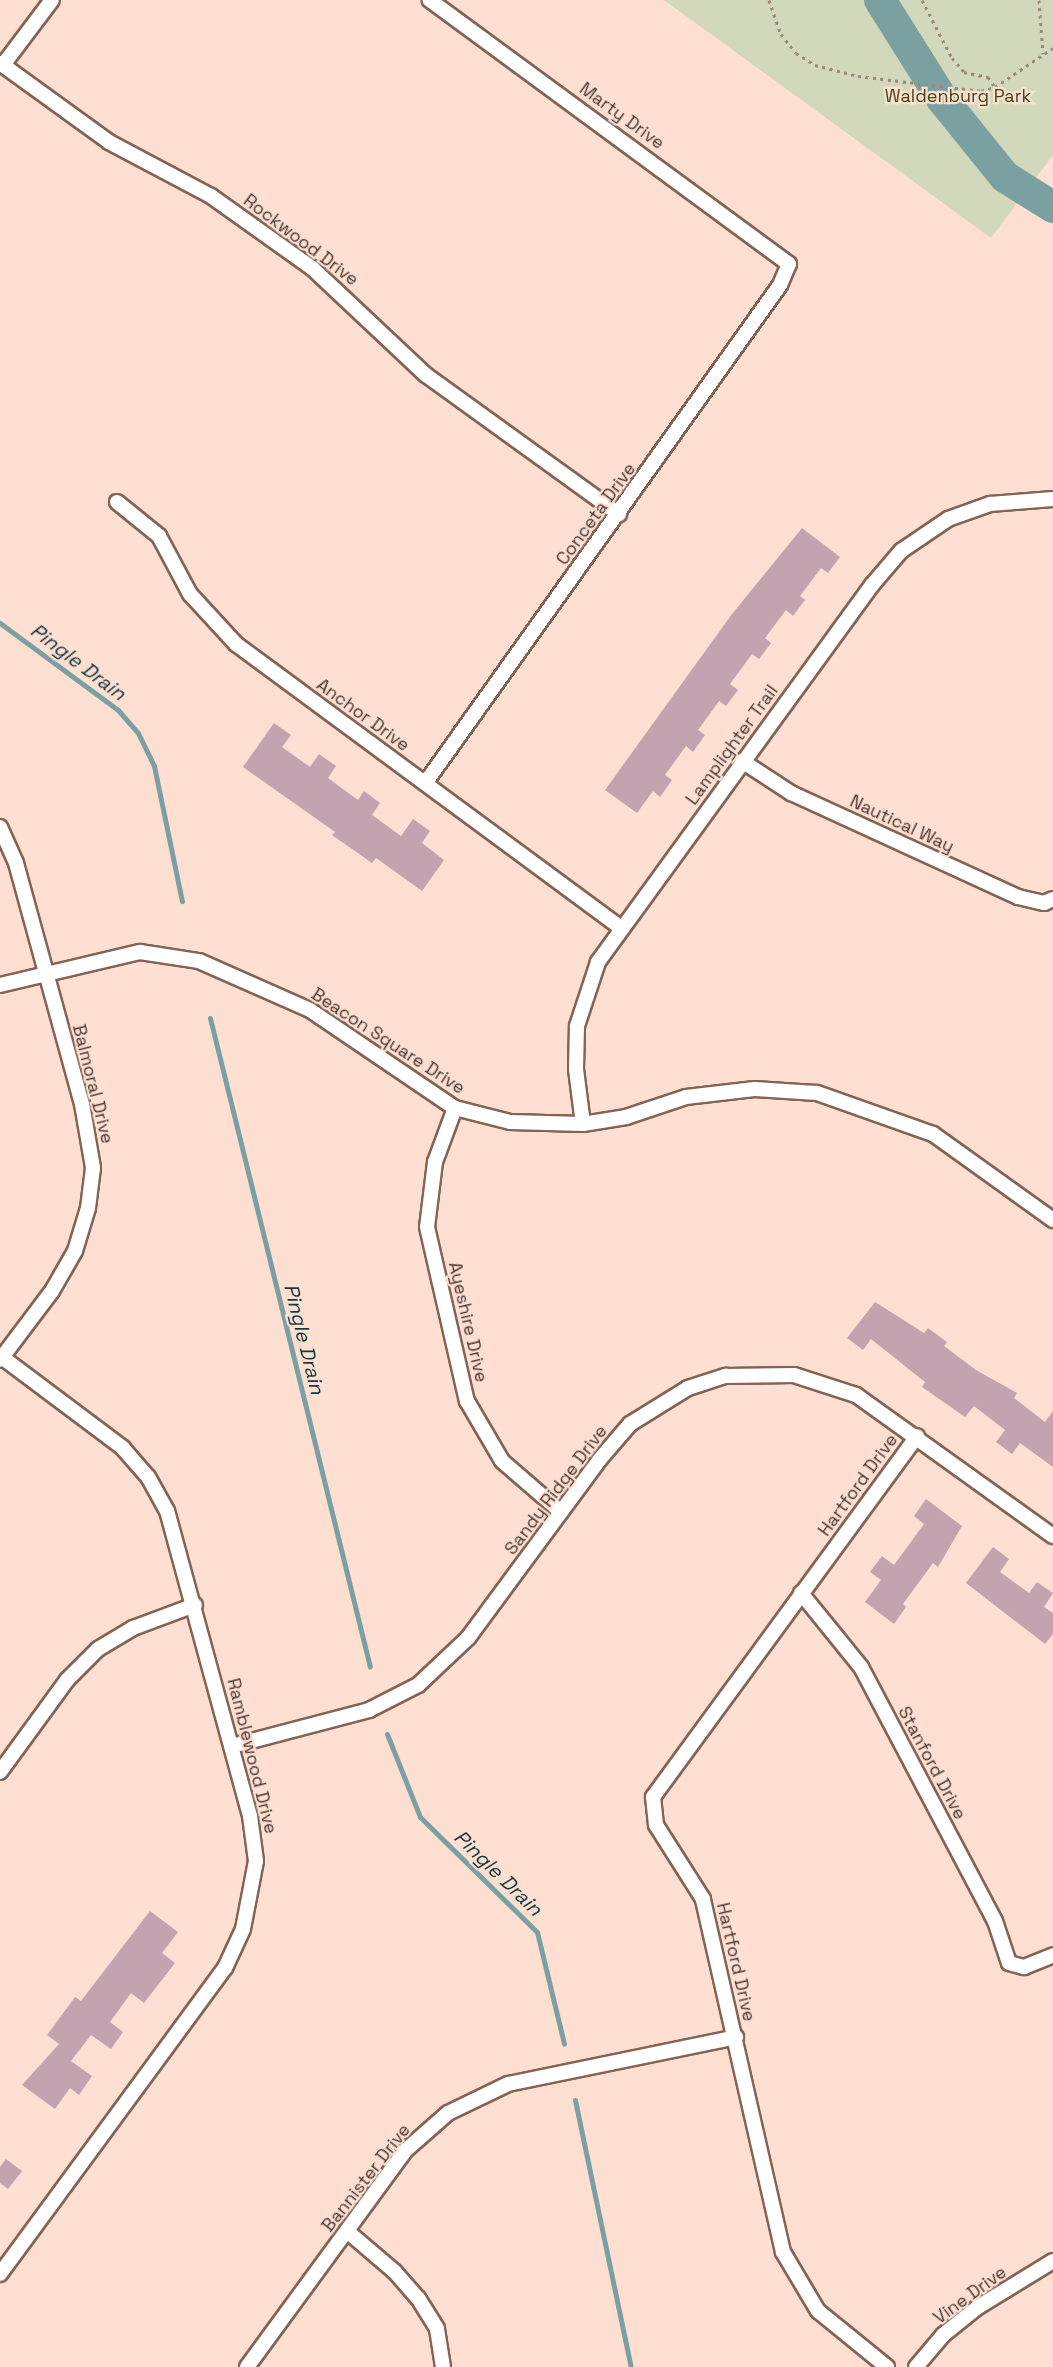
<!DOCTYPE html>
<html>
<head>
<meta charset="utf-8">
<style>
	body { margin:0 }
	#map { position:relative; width:1053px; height:2367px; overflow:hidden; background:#fedfd2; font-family:"Space Grotesk",sans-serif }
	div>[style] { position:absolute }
	.green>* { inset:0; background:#d2d8ba }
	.stream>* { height:5px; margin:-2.5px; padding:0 2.5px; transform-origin:2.5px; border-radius:2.5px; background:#7ba0a2 }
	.river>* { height:32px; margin:-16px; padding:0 16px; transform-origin:16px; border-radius:16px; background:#7ba0a2 }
	.building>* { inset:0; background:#c3a3af }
	.path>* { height:3px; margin-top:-1.5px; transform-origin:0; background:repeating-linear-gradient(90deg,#9e877e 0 3px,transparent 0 7.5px) }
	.roads { filter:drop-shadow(2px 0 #846355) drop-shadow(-2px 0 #846355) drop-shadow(0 2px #846355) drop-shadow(0 -2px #846355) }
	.street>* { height:14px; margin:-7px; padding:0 7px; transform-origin:7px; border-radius:7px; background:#fff }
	span { translate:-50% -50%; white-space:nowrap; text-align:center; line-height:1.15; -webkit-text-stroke:4.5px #fedfd2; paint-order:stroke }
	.park-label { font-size:18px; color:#404614 }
	.street-label { font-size:18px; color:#463731 }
	.water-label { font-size:20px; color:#11383a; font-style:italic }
</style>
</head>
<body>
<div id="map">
	<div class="green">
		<i style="clip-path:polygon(664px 0,1053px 0,1053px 155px,991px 238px)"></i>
	</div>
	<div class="stream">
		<i style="left:0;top:623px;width:147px;rotate:36.4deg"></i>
		<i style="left:118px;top:710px;width:30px;rotate:49deg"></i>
		<i style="left:138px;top:733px;width:37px;rotate:64deg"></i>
		<i style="left:154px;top:766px;width:138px;rotate:78.3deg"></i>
		<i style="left:210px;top:1018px;width:668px;rotate:76.15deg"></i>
		<i style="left:387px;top:1734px;width:89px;rotate:68.3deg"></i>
		<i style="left:420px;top:1817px;width:164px;rotate:44.5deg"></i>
		<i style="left:537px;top:1932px;width:115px;rotate:76.4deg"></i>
		<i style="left:575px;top:2100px;width:273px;rotate:78.2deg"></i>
	</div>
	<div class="river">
		<i style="left:880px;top:0;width:117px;rotate:57.9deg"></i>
		<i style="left:942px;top:99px;width:100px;rotate:51.1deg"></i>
		<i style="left:1005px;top:177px;width:57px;rotate:32deg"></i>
	</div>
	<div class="building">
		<i style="clip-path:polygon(802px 528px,840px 557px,828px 573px,821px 568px,800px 596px,805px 600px,793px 616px,786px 610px,765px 638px,771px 643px,759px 659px,752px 654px,730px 684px,738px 690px,726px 706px,719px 701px,698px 730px,705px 735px,693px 752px,686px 746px,665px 775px,672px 780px,660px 797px,653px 791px,637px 813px,605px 790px,732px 614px)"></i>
		<i style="clip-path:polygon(274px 723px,291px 735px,282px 747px,310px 767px,319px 754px,336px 766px,328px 778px,358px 800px,364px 791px,380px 803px,372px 815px,401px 836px,413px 819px,430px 831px,422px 843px,444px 860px,422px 891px,376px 858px,372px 863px,332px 835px,335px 832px,243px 767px)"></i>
		<i style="clip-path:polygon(875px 1302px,924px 1333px,928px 1328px,947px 1342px,944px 1346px,976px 1370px,1017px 1393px,1014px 1398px,1045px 1422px,1053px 1411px,1053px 1467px,1020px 1443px,1012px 1454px,996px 1442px,1005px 1430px,974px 1406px,965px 1417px,922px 1387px,925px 1382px,871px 1339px,863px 1350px,847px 1338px)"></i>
		<i style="clip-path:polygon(926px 1499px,962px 1526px,938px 1567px,933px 1563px,903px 1604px,906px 1607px,894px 1624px,865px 1602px,881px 1580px,870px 1572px,882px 1556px,894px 1565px,924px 1524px,914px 1516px)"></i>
		<i style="clip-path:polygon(993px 1547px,1009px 1559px,1000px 1572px,1029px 1593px,1037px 1582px,1053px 1593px,1044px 1607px,1053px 1613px,1053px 1634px,1045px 1644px,966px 1583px)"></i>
		<i style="clip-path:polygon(150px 1911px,178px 1932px,162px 1953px,175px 1963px,144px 2003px,131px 1993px,110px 2022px,123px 2032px,111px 2049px,91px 2035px,71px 2061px,92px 2076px,79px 2095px,70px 2088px,55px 2109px,22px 2085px,59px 2044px,47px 2035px,75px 1997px,81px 2001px)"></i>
		<i style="clip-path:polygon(6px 2159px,22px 2171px,8px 2189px,0 2183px,0 2167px)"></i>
	</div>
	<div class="path">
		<i style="left:769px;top:0;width:36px;rotate:71deg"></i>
		<i style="left:781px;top:34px;width:24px;rotate:52deg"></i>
		<i style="left:796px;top:53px;width:22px;rotate:32deg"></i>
		<i style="left:815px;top:65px;width:44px;rotate:14.3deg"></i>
		<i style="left:858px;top:76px;width:124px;rotate:7deg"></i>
		<i style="left:981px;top:91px;width:15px;rotate:-16deg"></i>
		<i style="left:995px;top:87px;width:70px;rotate:-33.9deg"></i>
		<i style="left:922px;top:0;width:65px;rotate:62.7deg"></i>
		<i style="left:952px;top:58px;width:18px;rotate:49deg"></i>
		<i style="left:964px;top:72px;width:25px;rotate:12deg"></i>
		<i style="left:988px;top:77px;width:12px;rotate:55deg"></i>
		<i style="left:1039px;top:0;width:54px;rotate:85.8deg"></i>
	</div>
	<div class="roads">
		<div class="street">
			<i style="left:0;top:63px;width:135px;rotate:35.9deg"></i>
			<i style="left:109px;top:142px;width:115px;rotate:27.9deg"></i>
			<i style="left:211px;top:196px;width:124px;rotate:35.5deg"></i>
			<i style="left:312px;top:268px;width:156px;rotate:43.2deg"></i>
			<i style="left:426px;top:375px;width:238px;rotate:35.8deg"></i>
			<i style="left:3px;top:65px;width:81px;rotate:-53deg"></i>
			<i style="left:117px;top:502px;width:54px;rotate:39deg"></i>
			<i style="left:159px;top:536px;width:66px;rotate:61.9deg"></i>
			<i style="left:190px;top:594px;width:68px;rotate:47.4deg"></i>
			<i style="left:236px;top:644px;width:478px;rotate:36.4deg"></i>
			<i style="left:742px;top:761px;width:59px;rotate:33.1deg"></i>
			<i style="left:791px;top:793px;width:250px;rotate:24.6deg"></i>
			<i style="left:1018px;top:897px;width:27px;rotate:13deg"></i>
			<i style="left:1044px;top:903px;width:10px;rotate:-24deg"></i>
			<i style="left:426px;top:782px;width:610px;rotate:-54.54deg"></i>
			<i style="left:780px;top:285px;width:23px;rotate:-67deg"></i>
			<i style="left:789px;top:264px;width:446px;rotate:-143.7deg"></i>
			<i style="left:0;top:827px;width:39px;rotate:66deg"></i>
			<i style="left:16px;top:863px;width:250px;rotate:74.7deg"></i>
			<i style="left:82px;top:1104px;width:65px;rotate:80.2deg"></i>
			<i style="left:93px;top:1168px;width:40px;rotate:97.1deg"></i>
			<i style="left:88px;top:1208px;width:45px;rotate:106.8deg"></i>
			<i style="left:75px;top:1251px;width:46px;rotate:119.9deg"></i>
			<i style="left:52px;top:1291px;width:86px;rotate:127deg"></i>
			<i style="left:0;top:985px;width:144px;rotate:-13.3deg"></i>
			<i style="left:140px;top:952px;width:60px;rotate:8.7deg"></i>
			<i style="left:199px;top:961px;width:121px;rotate:23.8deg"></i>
			<i style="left:310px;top:1010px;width:175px;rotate:34.1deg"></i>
			<i style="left:455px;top:1108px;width:57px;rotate:14.3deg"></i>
			<i style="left:510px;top:1122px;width:73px;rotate:1.6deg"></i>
			<i style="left:583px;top:1124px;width:44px;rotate:-9.2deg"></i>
			<i style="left:626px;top:1117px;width:63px;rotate:-18.4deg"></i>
			<i style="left:686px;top:1097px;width:69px;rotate:-6.6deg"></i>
			<i style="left:755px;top:1089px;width:62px;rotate:3.7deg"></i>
			<i style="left:817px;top:1093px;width:123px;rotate:19.5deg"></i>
			<i style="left:933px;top:1134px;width:148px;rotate:35.6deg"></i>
			<i style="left:455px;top:1108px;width:58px;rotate:110.3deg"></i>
			<i style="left:435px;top:1162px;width:65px;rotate:97deg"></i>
			<i style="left:427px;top:1227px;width:179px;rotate:77.1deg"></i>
			<i style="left:467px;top:1401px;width:69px;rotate:59.7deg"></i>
			<i style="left:502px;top:1461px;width:78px;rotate:40.8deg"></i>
			<i style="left:583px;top:1124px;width:55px;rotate:-97.3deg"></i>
			<i style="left:576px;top:1069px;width:43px;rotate:-88.7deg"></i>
			<i style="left:577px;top:1026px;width:67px;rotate:-71.8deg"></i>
			<i style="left:598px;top:962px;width:466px;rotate:-54deg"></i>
			<i style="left:872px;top:585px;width:45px;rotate:-49.5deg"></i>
			<i style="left:901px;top:551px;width:57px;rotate:-34.2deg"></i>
			<i style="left:948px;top:519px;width:45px;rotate:-19.7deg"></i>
			<i style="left:990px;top:504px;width:63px;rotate:-4.5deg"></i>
			<i style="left:801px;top:1593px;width:95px;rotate:51deg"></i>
			<i style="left:861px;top:1667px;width:287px;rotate:62.2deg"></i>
			<i style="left:995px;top:1921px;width:44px;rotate:71.6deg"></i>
			<i style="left:1009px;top:1963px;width:16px;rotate:15deg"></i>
			<i style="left:1024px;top:1967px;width:31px;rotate:-22deg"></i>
			<i style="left:232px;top:1746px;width:142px;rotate:-14.7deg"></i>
			<i style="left:369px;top:1710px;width:55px;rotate:-27deg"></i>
			<i style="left:418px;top:1685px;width:69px;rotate:-43.2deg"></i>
			<i style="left:468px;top:1638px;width:222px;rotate:-53.6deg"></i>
			<i style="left:600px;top:1459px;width:46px;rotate:-49.4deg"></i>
			<i style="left:630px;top:1424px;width:68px;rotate:-31.8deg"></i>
			<i style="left:688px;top:1388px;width:40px;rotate:-18deg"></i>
			<i style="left:726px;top:1376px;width:68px;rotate:-0.8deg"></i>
			<i style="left:794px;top:1375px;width:65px;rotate:17.9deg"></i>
			<i style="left:856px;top:1395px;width:242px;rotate:35.6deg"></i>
			<i style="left:0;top:1772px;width:114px;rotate:-53.9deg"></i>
			<i style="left:67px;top:1680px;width:44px;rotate:-45deg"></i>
			<i style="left:98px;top:1649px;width:41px;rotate:-31deg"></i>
			<i style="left:133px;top:1628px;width:66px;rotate:-20.4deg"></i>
			<i style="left:347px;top:2231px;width:63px;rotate:40.5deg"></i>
			<i style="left:395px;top:2272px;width:35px;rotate:49deg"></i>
			<i style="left:418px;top:2298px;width:36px;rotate:58deg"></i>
			<i style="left:437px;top:2329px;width:38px;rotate:81deg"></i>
			<i style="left:0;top:2274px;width:380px;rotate:-53.7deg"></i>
			<i style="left:225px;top:1968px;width:43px;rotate:-65.2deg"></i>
			<i style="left:243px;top:1929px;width:69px;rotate:-79.2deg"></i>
			<i style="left:256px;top:1861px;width:45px;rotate:-97.6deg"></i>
			<i style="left:250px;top:1816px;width:316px;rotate:-105.2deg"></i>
			<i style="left:167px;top:1511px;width:39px;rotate:-119deg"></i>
			<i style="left:148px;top:1477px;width:38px;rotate:-131deg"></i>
			<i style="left:123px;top:1448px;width:151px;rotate:-143.1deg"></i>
			<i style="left:247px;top:2367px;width:269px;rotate:-53.8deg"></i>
			<i style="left:406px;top:2150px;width:56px;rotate:-41.4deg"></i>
			<i style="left:448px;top:2113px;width:67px;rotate:-25.8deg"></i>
			<i style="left:508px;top:2084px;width:233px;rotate:-11.6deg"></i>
			<i style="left:887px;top:2367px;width:89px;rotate:-140.9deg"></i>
			<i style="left:818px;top:2311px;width:69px;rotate:-120.7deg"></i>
			<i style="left:783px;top:2252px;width:362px;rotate:-102.8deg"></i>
			<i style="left:703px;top:1899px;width:88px;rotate:-122.4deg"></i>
			<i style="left:656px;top:1825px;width:28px;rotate:-96deg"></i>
			<i style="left:653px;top:1797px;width:447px;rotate:-53.8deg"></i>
			<i style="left:916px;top:2367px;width:42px;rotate:-49.8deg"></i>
			<i style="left:943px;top:2335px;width:45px;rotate:-38.7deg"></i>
			<i style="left:978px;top:2307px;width:88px;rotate:-31.5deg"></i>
		</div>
	</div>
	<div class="park-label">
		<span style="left:958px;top:96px">Waldenburg Park</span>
	</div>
	<div class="street-label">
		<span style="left:622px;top:116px;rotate:36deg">Marty Drive</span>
		<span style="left:301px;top:240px;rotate:37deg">Rockwood Drive</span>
		<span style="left:596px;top:514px;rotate:-54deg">Conceta Drive</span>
		<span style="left:363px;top:715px;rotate:36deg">Anchor Drive</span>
		<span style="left:732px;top:745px;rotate:-54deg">Lamplighter Trail</span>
		<span style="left:902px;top:824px;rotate:25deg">Nautical Way</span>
		<span style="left:388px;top:1041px;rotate:33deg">Beacon Square Drive</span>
		<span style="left:93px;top:1084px;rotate:76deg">Balmoral Drive</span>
		<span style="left:468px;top:1322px;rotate:77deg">Ayeshire Drive</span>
		<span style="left:858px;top:1485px;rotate:-54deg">Hartford Drive</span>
		<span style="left:556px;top:1490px;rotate:-53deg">Sandy Ridge Drive</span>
		<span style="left:252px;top:1756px;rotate:76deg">Ramblewood Drive</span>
		<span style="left:932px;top:1763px;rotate:62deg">Stanford Drive</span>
		<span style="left:736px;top:1962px;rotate:77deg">Hartford Drive</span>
		<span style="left:366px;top:2178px;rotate:-52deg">Bannister Drive</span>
		<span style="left:970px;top:2295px;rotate:-36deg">Vine Drive</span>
	</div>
	<div class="water-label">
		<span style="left:78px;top:662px;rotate:37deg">Pingle Drain</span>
		<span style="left:304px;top:1339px;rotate:76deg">Pingle Drain</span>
		<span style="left:498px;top:1873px;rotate:44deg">Pingle Drain</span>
	</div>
</div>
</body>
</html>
